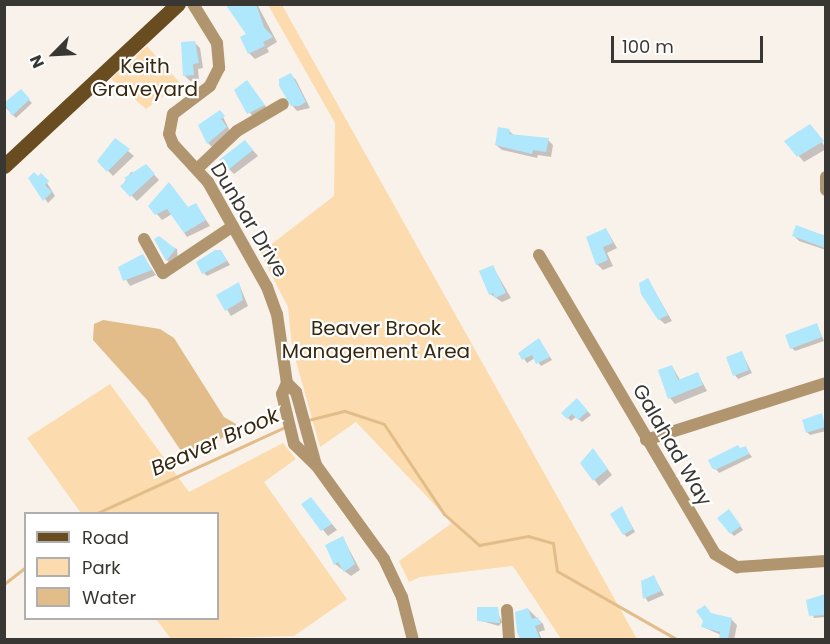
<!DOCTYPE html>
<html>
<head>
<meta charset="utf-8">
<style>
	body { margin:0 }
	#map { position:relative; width:830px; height:644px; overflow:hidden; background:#f8f2eb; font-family:Poppins,sans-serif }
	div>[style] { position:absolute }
	.green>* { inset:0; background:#fcdbae }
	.water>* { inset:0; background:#e3bd89 }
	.shadow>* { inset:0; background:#0003 }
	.stream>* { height:3px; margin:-1.5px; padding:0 1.5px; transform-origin:1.5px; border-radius:1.5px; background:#e3bd89 }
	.building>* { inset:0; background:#afe7fd }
	.minor>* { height:12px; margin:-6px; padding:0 6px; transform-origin:6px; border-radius:6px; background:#b1956e }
	.major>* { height:15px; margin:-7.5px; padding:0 7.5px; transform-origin:7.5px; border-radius:7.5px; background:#694c20 }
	span { translate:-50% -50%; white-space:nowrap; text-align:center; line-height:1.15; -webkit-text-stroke:4.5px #fff; paint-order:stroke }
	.park-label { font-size:20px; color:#382810 }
	.street-label { font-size:20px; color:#393734 }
	.water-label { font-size:21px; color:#382810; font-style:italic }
	.frame { position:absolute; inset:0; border:6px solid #393734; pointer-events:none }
	.legend { position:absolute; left:24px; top:512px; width:195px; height:108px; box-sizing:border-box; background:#fff; border:2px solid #b0afae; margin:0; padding:8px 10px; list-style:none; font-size:18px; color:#393734 }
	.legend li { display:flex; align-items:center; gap:12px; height:30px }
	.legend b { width:30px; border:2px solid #b0afae }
	.north { position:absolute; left:24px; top:24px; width:60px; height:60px; -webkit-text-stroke:4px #fff; paint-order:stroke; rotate:246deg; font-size:16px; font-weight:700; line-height:24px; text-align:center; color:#393734 }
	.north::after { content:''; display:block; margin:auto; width:21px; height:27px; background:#393734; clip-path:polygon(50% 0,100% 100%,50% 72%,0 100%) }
	.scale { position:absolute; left:611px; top:36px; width:152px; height:27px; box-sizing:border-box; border:3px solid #393734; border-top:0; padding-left:8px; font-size:18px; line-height:21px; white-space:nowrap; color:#393734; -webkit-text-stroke:4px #fff; paint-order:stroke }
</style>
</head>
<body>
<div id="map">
	<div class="green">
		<i style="clip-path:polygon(268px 5px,282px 5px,637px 639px,561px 639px,513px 566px,420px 577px,409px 582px,399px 561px,452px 523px,356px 422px,320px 447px,292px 347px,288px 307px,260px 253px,334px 196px,335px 123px)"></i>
		<i style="clip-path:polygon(147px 46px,180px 83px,146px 109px,111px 79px)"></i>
		<i style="clip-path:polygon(110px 384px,189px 492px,283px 443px,296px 459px,264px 482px,347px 599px,294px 636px,171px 639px,156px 619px,218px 618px,218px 514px,81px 513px,27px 438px)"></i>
	</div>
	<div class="water">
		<i style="clip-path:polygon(103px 320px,160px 329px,174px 338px,224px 417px,236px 424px,236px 430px,196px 453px,187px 455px,181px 451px,147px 400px,93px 340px,94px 324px)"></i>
	</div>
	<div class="shadow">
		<i style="clip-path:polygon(233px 4px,257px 4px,277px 42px,267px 48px,269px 52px,255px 59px,250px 54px,242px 38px,248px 34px)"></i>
		<i style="clip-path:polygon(194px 42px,200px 48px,203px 68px,198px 69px,199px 80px,190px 81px,185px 76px)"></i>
		<i style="clip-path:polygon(291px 75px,296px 80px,310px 108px,297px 111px,292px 105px)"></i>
		<i style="clip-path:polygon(252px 88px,269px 111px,254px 119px,236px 90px)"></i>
		<i style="clip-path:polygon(20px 91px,32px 103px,16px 118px,4px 106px)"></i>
		<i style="clip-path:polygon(220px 111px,231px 133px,213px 148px,208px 143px)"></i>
		<i style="clip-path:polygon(509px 131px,515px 136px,548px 140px,553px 145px,551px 157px,538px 155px,537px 158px,502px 150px,496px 145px)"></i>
		<i style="clip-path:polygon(799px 131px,816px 132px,826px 149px,804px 162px,786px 141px)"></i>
		<i style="clip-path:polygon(115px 140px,134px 156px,113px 176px,99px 161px)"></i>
		<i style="clip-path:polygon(250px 147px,258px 156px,234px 174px,229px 169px)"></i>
		<i style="clip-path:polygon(146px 166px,159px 180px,137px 201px,122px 186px,131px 172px,138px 174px)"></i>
		<i style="clip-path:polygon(30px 178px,44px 178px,55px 196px,48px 203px)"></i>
		<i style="clip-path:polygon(196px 205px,210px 226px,187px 237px,172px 214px,162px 220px,150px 206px,189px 209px)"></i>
		<i style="clip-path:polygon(797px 227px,826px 236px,826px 250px,799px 241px,793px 235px)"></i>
		<i style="clip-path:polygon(606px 229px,617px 248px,607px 253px,613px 266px,603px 270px,597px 264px)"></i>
		<i style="clip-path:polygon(156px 240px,177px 249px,178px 262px,172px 266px,167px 260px)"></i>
		<i style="clip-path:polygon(221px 251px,230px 265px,207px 276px,204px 273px)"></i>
		<i style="clip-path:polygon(142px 255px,156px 275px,130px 286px,119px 268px)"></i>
		<i style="clip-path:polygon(493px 267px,511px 298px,502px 302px,490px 294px)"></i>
		<i style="clip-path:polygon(648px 280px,672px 321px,665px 324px,659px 319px)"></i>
		<i style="clip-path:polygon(239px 284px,248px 306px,231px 316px,218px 295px)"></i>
		<i style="clip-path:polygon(817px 325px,824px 341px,795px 351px,792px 348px)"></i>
		<i style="clip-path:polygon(539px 340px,552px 360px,541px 366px,535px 358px,527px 363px,520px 353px)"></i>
		<i style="clip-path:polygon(742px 353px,752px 373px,738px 379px,735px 375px)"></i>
		<i style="clip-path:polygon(672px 366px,680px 380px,698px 374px,707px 391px,675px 404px,670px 398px)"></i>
		<i style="clip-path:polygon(577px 400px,591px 415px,582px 422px,576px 417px,571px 421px,563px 413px)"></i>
		<i style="clip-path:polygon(822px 415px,826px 431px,810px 435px,807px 432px)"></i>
		<i style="clip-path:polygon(745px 448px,752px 457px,719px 473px,716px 469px)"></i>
		<i style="clip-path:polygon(593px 450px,612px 475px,599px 486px,582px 463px)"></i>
		<i style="clip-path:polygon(311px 499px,337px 530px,328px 536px,303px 505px)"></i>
		<i style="clip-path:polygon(622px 508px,635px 532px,627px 537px,624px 534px)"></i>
		<i style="clip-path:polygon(732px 514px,743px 530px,734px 536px,731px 533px)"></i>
		<i style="clip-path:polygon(343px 538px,360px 570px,351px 576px,335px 564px,327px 546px)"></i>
		<i style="clip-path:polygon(654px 577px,664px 595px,648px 602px,642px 592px)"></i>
		<i style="clip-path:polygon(826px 596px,826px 617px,814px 618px,808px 601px)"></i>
		<i style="clip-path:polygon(528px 609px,543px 624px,545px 630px,539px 632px,542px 640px,522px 640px,517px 613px)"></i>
		<i style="clip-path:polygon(497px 611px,502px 622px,499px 626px,478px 620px)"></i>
		<i style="clip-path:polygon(712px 615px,732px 620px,737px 625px,734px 640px,720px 640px,721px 635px,703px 627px)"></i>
	</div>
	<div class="stream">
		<i style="left:308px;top:420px;width:38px;rotate:-14deg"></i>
		<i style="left:345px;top:411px;width:41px;rotate:18.4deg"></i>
		<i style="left:384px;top:424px;width:108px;rotate:56.3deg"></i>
		<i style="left:444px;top:514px;width:47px;rotate:41.5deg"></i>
		<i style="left:479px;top:545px;width:50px;rotate:-10.4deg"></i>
		<i style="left:528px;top:536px;width:26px;rotate:16deg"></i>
		<i style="left:553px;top:543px;width:28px;rotate:82deg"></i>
		<i style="left:557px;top:571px;width:139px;rotate:29.7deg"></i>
		<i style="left:95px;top:514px;width:211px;rotate:-24.6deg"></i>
		<i style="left:4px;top:584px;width:28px;rotate:-38deg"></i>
	</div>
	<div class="building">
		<i style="clip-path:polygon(225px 4px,256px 4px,264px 27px,273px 37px,263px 42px,265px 46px,248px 54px,240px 37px,246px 34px)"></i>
		<i style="clip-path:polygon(195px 41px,199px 63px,193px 64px,194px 75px,183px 76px,181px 42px)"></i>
		<i style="clip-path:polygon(291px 73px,306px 102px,299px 106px,291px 106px,279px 86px,279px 79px)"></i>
		<i style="clip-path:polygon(247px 80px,265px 105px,247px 114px,234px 90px)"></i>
		<i style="clip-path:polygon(21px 89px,30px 99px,12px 116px,4px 103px)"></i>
		<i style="clip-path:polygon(220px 110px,225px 116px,221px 119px,227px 127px,207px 144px,198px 125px)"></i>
		<i style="clip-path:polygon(810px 124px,824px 141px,797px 157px,784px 141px)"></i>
		<i style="clip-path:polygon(498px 127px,510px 129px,509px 134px,549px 138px,546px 152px,533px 150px,532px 154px,495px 145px)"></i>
		<i style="clip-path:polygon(115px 138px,130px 149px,107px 172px,97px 161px)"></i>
		<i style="clip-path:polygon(245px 140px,253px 150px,228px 170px,219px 160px)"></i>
		<i style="clip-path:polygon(146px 164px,155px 174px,130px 197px,120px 186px,127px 180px,124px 178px)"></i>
		<i style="clip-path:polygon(34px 172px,38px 176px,41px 173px,49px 181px,45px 185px,52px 192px,43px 201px,28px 178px)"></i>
		<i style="clip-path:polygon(169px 182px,188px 207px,196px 203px,206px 220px,184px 233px,167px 209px,155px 215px,148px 206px)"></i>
		<i style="clip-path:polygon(796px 225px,825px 236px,825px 248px,792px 236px)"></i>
		<i style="clip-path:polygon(606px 228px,613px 243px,603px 247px,608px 260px,596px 265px,586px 237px)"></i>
		<i style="clip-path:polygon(159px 236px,176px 249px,166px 261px,154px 239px)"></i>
		<i style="clip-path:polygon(215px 250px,221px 250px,227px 261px,202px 274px,196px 262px)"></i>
		<i style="clip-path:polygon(143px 254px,152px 270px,123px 281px,118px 267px)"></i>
		<i style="clip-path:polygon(493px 265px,506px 293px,495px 298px,493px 293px,489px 295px,479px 271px)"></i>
		<i style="clip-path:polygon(648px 278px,668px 315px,658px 320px,641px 294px,639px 283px)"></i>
		<i style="clip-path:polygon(239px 282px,243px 300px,225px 311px,216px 295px)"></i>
		<i style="clip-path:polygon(817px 323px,822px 337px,790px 349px,785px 335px)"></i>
		<i style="clip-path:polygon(539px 338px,550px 357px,536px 364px,532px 355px,522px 360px,518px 353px)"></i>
		<i style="clip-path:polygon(742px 351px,749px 370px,733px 376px,726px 357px)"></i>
		<i style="clip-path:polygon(672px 365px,678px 380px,698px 372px,703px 385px,668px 399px,658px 370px)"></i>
		<i style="clip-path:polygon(577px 398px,588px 411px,578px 420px,572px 414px,567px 419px,561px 413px)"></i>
		<i style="clip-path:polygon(822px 413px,825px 427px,806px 433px,802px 420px)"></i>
		<i style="clip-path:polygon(738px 445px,740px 448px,746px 446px,749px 454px,715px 470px,712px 468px,708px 460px)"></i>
		<i style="clip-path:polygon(593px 448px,608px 469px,593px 481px,580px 463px)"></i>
		<i style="clip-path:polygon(311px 497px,332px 524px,321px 531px,301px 504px)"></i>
		<i style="clip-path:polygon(622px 506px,633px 529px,623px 535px,610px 514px)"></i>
		<i style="clip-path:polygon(729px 509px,741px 526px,730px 534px,717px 518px)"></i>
		<i style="clip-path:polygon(343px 536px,355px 564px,344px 572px,338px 562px,334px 565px,325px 545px)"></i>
		<i style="clip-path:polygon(654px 575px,661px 591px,643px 599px,641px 581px)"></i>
		<i style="clip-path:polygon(825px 594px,825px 615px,809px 616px,806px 600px)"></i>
		<i style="clip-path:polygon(705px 605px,711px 613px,732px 618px,728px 639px,719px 639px,720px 632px,701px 627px,703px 621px,696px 611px)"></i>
		<i style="clip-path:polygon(477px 607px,498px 607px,500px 623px,477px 621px)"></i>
		<i style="clip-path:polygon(528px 608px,532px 619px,538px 617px,541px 624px,535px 626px,540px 639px,520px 639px,517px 632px,515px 612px)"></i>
	</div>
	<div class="minor">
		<i style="left:193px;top:4px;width:46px;rotate:58.4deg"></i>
		<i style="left:217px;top:43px;width:25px;rotate:85deg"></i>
		<i style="left:219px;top:68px;width:20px;rotate:117deg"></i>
		<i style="left:210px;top:86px;width:46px;rotate:142.9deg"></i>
		<i style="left:173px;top:114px;width:20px;rotate:101deg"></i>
		<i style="left:169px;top:134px;width:11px;rotate:68deg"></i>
		<i style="left:173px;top:144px;width:52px;rotate:47.4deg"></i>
		<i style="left:208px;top:182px;width:120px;rotate:60.7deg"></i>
		<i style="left:267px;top:287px;width:29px;rotate:70deg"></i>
		<i style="left:277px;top:314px;width:70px;rotate:81.8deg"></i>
		<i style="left:287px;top:383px;width:12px;rotate:114deg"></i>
		<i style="left:282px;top:394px;width:51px;rotate:76.5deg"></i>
		<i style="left:294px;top:444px;width:30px;rotate:44deg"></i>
		<i style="left:316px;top:465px;width:116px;rotate:54.1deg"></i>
		<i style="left:384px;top:559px;width:42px;rotate:64.7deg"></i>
		<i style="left:402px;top:597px;width:44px;rotate:75.7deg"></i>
		<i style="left:197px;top:169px;width:55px;rotate:-43.5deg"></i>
		<i style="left:237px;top:131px;width:53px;rotate:-30.4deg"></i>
		<i style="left:826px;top:177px;width:13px;rotate:90deg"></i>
		<i style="left:144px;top:239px;width:39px;rotate:61deg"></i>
		<i style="left:163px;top:273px;width:84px;rotate:-33.9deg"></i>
		<i style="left:539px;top:255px;width:347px;rotate:59.5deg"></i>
		<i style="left:715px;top:554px;width:26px;rotate:31deg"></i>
		<i style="left:737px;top:567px;width:89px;rotate:-3.9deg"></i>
		<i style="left:287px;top:383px;width:13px;rotate:45deg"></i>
		<i style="left:296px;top:392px;width:76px;rotate:74.7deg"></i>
		<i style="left:646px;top:440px;width:189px;rotate:-17.6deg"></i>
		<i style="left:507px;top:610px;width:30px;rotate:86deg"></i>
	</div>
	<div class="major">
		<i style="left:4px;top:166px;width:238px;rotate:-43deg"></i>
	</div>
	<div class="park-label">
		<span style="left:145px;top:78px">Keith<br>Graveyard</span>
		<span style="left:376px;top:340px">Beaver Brook<br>Management Area</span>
	</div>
	<div class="street-label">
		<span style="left:249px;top:220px;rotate:59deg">Dunbar Drive</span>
		<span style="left:672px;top:445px;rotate:60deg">Galahad Way</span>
	</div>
	<div class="water-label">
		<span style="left:215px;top:442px;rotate:-24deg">Beaver Brook</span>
	</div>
	<div class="frame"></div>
	<ul class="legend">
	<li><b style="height:8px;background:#694c20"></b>Road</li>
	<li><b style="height:16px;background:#fcdbae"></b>Park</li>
	<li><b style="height:16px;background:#e3bd89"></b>Water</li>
	</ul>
	<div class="north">N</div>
	<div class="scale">100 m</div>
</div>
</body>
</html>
